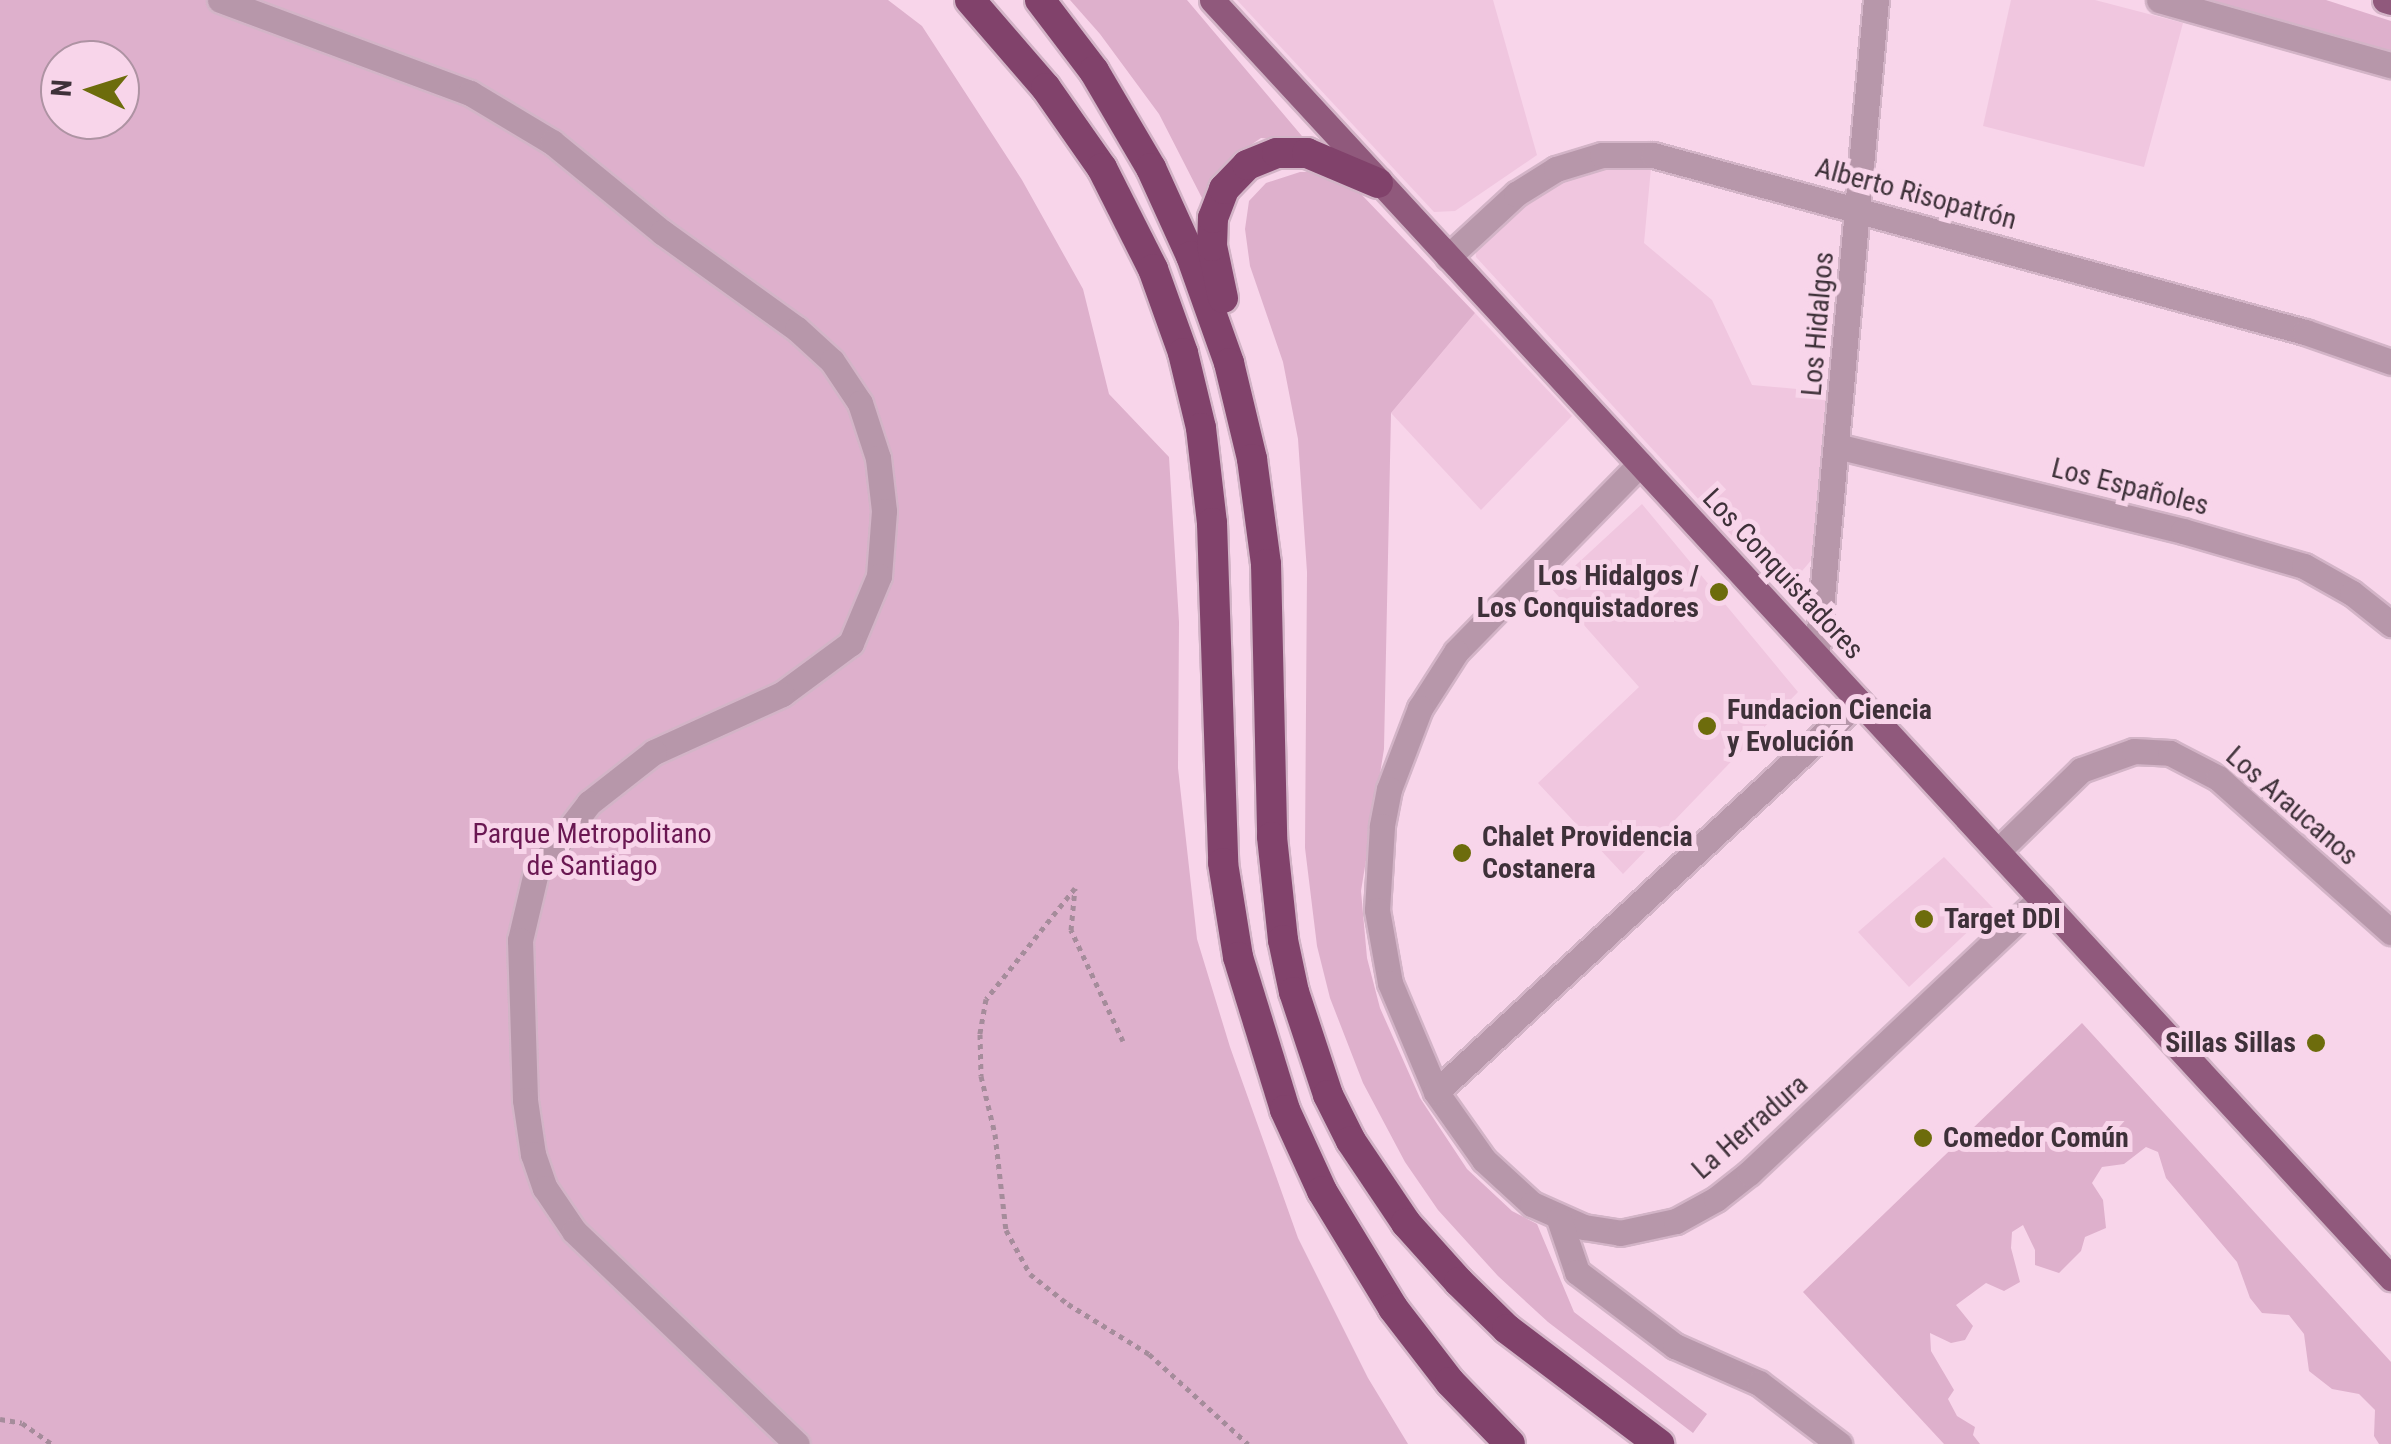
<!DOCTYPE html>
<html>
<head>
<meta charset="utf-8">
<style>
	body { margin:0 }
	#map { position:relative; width:2391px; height:1444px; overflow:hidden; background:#f8d5ea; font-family:"Roboto Condensed",sans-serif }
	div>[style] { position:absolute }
	.built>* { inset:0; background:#f0c6df }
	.green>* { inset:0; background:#deb0cc }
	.path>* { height:5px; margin-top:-2.5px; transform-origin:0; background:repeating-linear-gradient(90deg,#a58c9b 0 5px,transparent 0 10px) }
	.roads { filter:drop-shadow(2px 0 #d3b4c7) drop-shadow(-2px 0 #d3b4c7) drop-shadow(0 2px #d3b4c7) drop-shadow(0 -2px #d3b4c7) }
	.minor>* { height:25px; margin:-12.5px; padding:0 12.5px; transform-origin:12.5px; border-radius:12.5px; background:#b797aa }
	.major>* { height:25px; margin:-12.5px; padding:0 12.5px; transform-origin:12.5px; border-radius:12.5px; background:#90597c }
	.highway>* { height:30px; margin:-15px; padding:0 15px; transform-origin:15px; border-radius:15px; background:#81426b }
	.dots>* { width:28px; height:28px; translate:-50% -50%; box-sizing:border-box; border:5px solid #f8d5ea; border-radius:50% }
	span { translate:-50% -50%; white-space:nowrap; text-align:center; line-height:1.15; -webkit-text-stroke:10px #f8d5ea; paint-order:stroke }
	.street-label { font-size:28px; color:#3e3139 }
	.poi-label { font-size:28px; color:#3e3139; font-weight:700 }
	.right { translate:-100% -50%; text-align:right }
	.left { translate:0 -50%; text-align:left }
	.park-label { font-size:28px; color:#6a1752 }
	.north { position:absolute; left:40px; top:40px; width:100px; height:100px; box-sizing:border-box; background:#f8d5ea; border:2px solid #ae93a3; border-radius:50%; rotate:274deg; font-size:28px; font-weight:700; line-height:40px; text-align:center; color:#3e3139 }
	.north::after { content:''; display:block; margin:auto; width:35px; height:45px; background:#6d6c0c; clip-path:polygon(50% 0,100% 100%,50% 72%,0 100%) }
</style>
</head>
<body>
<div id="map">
	<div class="built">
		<i style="clip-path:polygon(1237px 0,1493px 0,1537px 155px,1455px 211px,1434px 212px)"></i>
		<i style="clip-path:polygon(2011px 0,2095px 0,2183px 23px,2144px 167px,1983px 126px)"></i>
		<i style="clip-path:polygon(1625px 163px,1651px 168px,1644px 243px,1712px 300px,1752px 385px,1830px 392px,1813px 558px,1797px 577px,1769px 576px,1476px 257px,1475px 243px,1552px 181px,1570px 171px)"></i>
		<i style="clip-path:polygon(1475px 313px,1572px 416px,1481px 510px,1391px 413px)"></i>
		<i style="clip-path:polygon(1642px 504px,1798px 692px,1623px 874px,1538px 783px,1639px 687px,1551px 588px)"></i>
		<i style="clip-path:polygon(1944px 857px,1993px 908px,1909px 987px,1858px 932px)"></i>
	</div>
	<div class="green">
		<i style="clip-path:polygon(evenodd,0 0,888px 0,922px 26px,1022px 180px,1083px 289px,1109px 394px,1169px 457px,1179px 622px,1178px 768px,1197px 939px,1230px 1047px,1298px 1238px,1368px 1378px,1408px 1444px,0 1444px,0 0,60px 60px,120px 60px,120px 120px,60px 120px,60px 60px)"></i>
		<i style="clip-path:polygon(1070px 0,1187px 0,1307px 142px,1261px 138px,1229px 160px,1202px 198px,1159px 114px,1100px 34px)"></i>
		<i style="clip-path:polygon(2209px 0,2326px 0,2391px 21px,2391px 55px)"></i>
		<i style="clip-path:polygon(1300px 172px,1323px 172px,1360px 193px,1475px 313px,1391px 413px,1384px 749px,1361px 891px,1367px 958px,1380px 1008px,1420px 1098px,1467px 1169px,1512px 1211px,1537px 1224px,1574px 1312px,1707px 1414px,1693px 1433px,1548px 1322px,1498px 1276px,1438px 1210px,1405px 1162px,1363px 1083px,1330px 998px,1317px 946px,1305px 848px,1307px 572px,1298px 439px,1283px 362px,1250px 266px,1245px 229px,1249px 201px,1266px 183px)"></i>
		<i style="clip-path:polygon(2082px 1023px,2391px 1362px,2391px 1444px,2379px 1444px,2374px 1436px,2375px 1410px,2359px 1394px,2332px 1389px,2309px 1371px,2304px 1334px,2289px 1315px,2262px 1313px,2250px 1298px,2237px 1262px,2166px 1178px,2158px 1152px,2146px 1147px,2124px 1164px,2102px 1167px,2092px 1183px,2103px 1200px,2106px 1228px,2085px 1237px,2081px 1251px,2059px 1273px,2035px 1265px,2035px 1250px,2023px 1225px,2012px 1232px,2011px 1248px,2020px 1282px,2004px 1291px,1986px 1283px,1956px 1305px,1973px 1326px,1965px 1340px,1951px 1343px,1930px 1333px,1931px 1351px,1954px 1390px,1948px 1399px,1957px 1416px,1975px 1427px,1973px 1435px,1980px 1444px,1944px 1444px,1803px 1292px)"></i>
	</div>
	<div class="path">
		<i style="left:1123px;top:1041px;width:123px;rotate:-115.1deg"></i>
		<i style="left:1071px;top:930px;width:42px;rotate:-84.6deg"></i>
		<i style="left:1075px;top:888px;width:142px;rotate:128.7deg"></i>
		<i style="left:986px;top:999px;width:36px;rotate:100deg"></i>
		<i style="left:980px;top:1034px;width:42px;rotate:88.6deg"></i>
		<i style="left:981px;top:1076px;width:60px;rotate:76.4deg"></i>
		<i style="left:995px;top:1134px;width:97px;rotate:83.5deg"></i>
		<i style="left:1006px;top:1230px;width:50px;rotate:61.4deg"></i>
		<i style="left:1030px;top:1274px;width:48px;rotate:38.3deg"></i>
		<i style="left:1068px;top:1304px;width:95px;rotate:31.7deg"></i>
		<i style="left:1149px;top:1354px;width:134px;rotate:42.3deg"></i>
		<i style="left:0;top:1419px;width:22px;rotate:10deg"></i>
		<i style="left:22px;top:1423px;width:37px;rotate:35deg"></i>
	</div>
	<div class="roads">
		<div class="minor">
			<i style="left:220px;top:0;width:267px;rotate:20.4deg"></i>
			<i style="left:470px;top:93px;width:96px;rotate:30.9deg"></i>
			<i style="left:552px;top:142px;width:142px;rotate:39.3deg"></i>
			<i style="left:662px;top:232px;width:166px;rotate:35.7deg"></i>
			<i style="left:797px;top:329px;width:47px;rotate:42.4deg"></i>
			<i style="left:832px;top:361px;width:50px;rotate:56.3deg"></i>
			<i style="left:860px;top:403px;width:58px;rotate:71.9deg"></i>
			<i style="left:878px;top:458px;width:53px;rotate:83.5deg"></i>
			<i style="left:884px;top:511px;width:65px;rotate:94.4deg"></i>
			<i style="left:879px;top:576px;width:73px;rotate:112.7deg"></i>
			<i style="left:851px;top:643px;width:86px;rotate:143.5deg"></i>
			<i style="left:782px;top:694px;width:141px;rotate:155.6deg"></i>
			<i style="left:654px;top:752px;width:83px;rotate:141.9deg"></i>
			<i style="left:589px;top:803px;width:87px;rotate:127.5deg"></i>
			<i style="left:536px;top:872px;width:70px;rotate:103.2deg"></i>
			<i style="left:520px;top:940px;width:160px;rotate:88.2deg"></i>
			<i style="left:525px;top:1100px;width:55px;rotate:81.6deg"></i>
			<i style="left:533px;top:1154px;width:36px;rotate:71deg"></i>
			<i style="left:545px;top:1188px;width:52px;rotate:56deg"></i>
			<i style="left:574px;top:1231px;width:308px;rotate:43.7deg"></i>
			<i style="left:2159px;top:0;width:241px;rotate:15.7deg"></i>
			<i style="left:1448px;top:257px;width:93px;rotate:-42.8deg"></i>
			<i style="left:1516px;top:194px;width:47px;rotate:-32deg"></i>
			<i style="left:1556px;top:169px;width:48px;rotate:-16.9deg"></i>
			<i style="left:1602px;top:155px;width:51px"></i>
			<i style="left:1653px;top:155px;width:676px;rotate:15.19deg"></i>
			<i style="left:2305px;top:332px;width:91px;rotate:19.2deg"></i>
			<i style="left:1837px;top:446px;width:356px;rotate:13.8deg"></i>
			<i style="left:2183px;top:531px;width:126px;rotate:16.1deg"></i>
			<i style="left:2304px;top:566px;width:55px;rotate:29.4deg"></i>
			<i style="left:2352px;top:593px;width:50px;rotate:38.5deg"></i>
			<i style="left:1640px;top:464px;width:263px;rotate:134.4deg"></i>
			<i style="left:1456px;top:652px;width:67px;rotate:122.7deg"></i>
			<i style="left:1420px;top:708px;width:87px;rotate:110.9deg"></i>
			<i style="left:1389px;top:789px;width:38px;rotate:101deg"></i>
			<i style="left:1382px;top:826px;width:84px;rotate:93.4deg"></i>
			<i style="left:1377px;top:910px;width:74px;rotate:79.9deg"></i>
			<i style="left:1390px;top:983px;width:118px;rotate:67.1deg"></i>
			<i style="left:1436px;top:1092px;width:83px;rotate:54.8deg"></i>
			<i style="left:1484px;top:1160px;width:65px;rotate:42.5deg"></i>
			<i style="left:1532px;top:1204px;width:57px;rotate:23.9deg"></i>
			<i style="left:1584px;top:1227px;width:36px;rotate:9deg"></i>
			<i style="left:1620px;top:1233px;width:57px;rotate:-12.1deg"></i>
			<i style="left:1676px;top:1221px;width:46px;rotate:-28.8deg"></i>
			<i style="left:1716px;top:1199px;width:42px;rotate:-38.2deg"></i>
			<i style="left:1749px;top:1173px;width:401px;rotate:-43.3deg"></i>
			<i style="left:1817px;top:652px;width:655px;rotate:-84.83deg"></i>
			<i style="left:1998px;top:851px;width:116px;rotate:-44.3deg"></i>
			<i style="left:2081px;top:770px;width:56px;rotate:-19.7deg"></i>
			<i style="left:2134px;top:751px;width:36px;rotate:3deg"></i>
			<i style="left:2170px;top:753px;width:54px;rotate:27.5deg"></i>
			<i style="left:2218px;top:778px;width:232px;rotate:41.7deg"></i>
			<i style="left:1436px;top:1092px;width:576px;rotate:-42.75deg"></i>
			<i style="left:1559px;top:1219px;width:56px;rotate:71.2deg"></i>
			<i style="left:1577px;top:1272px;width:123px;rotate:37.1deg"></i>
			<i style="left:1675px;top:1346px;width:92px;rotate:23.8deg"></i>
			<i style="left:1759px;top:1383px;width:101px;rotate:37.3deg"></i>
		</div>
		<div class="major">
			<i style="left:1212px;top:0;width:1739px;rotate:47.31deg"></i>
			<i style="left:2385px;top:0;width:6px;rotate:18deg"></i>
		</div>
		<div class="highway">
			<i style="left:970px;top:0;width:116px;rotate:49.2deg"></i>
			<i style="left:1046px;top:88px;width:98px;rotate:55deg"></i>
			<i style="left:1102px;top:168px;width:113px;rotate:63.2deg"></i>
			<i style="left:1153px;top:269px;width:89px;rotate:70.3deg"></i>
			<i style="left:1183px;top:353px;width:77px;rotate:76.5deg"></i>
			<i style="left:1201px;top:428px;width:96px;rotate:83.4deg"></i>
			<i style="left:1212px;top:523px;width:340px;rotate:88.1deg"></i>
			<i style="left:1223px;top:863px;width:95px;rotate:80.9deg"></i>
			<i style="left:1238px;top:957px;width:160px;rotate:72.9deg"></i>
			<i style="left:1285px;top:1110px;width:89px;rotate:65.4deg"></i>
			<i style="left:1322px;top:1191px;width:137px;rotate:58.7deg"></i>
			<i style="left:1393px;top:1308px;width:93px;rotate:52.4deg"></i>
			<i style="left:1450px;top:1382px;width:86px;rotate:45.9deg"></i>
			<i style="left:1040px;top:0;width:89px;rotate:52.7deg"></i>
			<i style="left:1094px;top:71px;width:113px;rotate:59.6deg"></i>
			<i style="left:1151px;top:168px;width:97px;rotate:65.6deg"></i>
			<i style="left:1191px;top:256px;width:114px;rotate:70.4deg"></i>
			<i style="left:1229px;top:363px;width:99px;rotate:76.5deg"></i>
			<i style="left:1252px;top:459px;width:106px;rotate:82.4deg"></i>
			<i style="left:1266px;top:564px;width:273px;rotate:88.7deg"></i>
			<i style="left:1272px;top:837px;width:104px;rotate:83.9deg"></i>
			<i style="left:1283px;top:940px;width:53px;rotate:78.1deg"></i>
			<i style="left:1294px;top:992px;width:108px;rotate:71.7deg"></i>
			<i style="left:1328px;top:1095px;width:51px;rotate:63.4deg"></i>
			<i style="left:1351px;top:1141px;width:99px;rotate:56.1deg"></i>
			<i style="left:1406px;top:1223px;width:79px;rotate:48.1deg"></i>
			<i style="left:1459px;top:1282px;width:67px;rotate:44.4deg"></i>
			<i style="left:1507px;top:1329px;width:191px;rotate:37.1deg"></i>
			<i style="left:1223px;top:298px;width:53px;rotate:-101.9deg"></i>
			<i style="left:1212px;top:246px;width:28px;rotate:-88deg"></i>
			<i style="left:1213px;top:218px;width:31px;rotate:-69deg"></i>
			<i style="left:1224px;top:189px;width:33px;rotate:-46deg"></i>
			<i style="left:1247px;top:165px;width:32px;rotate:-22deg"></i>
			<i style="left:1277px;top:153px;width:30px"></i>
			<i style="left:1307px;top:153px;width:77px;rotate:22.9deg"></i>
		</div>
	</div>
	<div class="dots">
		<i style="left:1719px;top:592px;background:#6d6c0c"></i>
		<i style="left:1707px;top:726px;background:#6d6c0c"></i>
		<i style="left:1462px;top:853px;background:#6d6c0c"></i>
		<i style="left:1924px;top:919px;background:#6d6c0c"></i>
		<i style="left:2316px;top:1043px;background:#6d6c0c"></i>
		<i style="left:1923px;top:1138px;background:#6d6c0c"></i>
	</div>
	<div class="street-label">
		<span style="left:1916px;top:194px;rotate:15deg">Alberto Risopatrón</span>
		<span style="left:1818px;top:324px;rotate:-85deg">Los Hidalgos</span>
		<span style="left:2130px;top:487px;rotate:14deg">Los Españoles</span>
		<span style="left:1783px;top:574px;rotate:47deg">Los Conquistadores</span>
		<span style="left:2292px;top:806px;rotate:41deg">Los Araucanos</span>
		<span style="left:1750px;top:1127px;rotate:-41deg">La Herradura</span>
	</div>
	<div class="poi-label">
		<span class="right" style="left:1699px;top:592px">Los Hidalgos /<br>Los Conquistadores</span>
		<span class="left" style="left:1727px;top:726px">Fundacion Ciencia<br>y Evolución</span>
		<span class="left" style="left:1482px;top:853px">Chalet Providencia<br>Costanera</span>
		<span class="left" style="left:1944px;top:919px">Target DDI</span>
		<span class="right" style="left:2296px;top:1043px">Sillas Sillas</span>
		<span class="left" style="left:1943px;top:1138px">Comedor Común</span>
	</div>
	<div class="park-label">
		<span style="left:592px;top:850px">Parque Metropolitano<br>de Santiago</span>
	</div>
	<div class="north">N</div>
</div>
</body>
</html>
